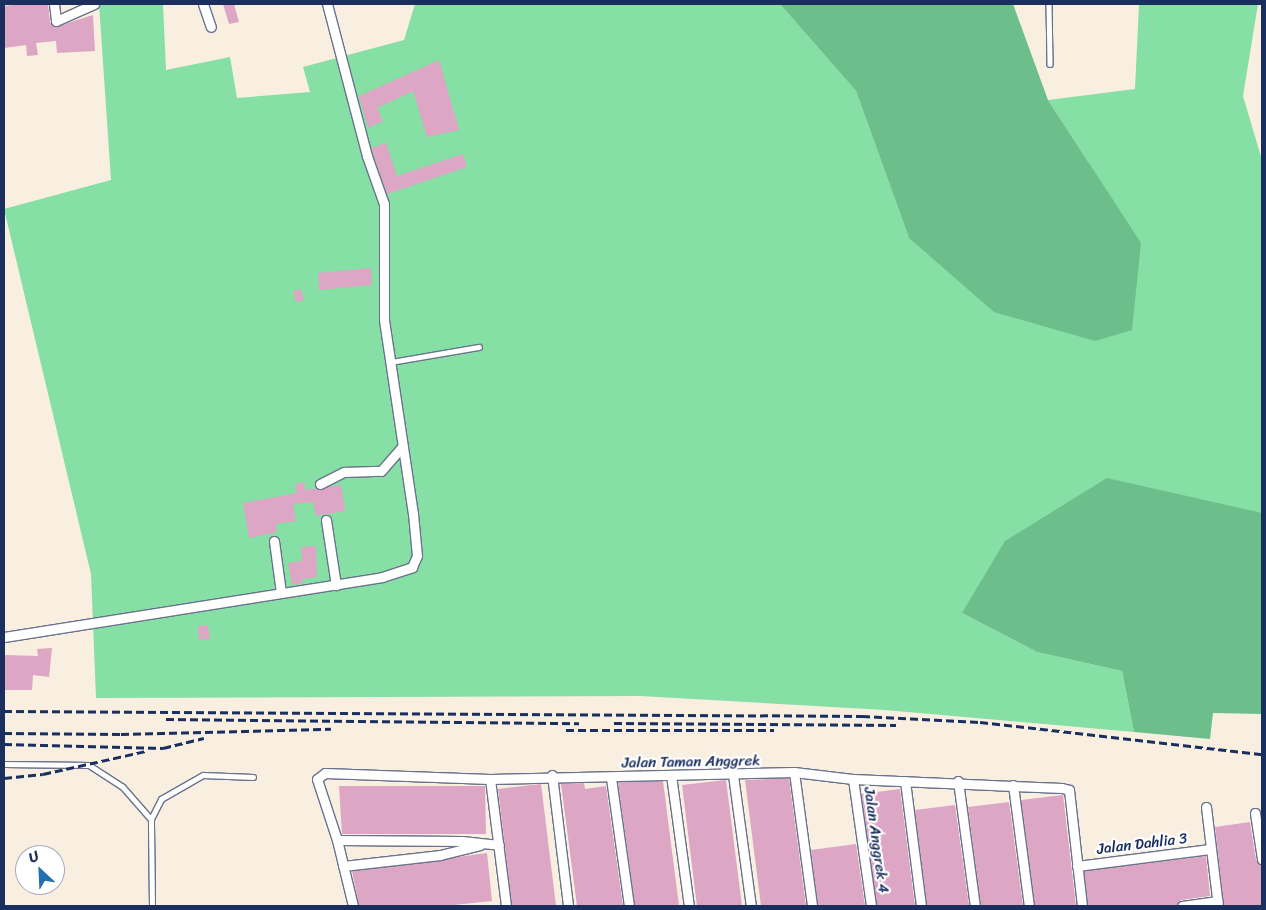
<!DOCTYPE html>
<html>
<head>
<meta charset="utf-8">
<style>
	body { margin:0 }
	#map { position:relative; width:1266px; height:910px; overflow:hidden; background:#f8efe1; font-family:Sriracha,sans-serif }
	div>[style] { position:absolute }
	.green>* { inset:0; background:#86dfa4 }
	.forest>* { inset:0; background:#6cbe8a }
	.building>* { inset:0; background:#dca6c4 }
	.roads { filter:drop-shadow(1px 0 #68728c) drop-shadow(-1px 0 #68728c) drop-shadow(0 1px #68728c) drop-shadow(0 -1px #68728c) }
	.lane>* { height:4.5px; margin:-2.25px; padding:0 2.25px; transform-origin:2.25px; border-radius:2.25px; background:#fff }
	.street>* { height:9px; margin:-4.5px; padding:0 4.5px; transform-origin:4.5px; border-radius:4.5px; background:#fff }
	.rail>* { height:3px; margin-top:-1.5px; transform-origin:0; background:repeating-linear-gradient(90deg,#1b2f5e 0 8px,transparent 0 12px) }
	span { translate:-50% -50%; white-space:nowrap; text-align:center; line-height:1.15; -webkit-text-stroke:4.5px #fff; paint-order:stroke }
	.street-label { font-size:15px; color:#1b2f5e }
	.frame { position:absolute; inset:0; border:5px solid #1b2f5e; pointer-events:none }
	.north { position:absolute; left:15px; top:845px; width:50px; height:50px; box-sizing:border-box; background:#fff; border:1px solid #a4acbf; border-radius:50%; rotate:335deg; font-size:14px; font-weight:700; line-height:20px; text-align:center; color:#1b2f5e }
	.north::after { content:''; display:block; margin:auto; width:18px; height:22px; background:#1f6fb2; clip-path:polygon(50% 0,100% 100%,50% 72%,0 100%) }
</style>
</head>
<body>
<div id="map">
	<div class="green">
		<i style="clip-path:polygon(99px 4px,163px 4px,166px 70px,230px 57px,237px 98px,310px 92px,303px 67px,404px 40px,415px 4px,780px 4px,856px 91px,909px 238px,1089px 163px,1048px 100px,1135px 89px,1139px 4px,1258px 4px,1243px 96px,1262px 160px,1262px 513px,962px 613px,1037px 652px,1122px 671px,1134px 732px,885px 710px,640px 696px,96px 698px,91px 574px,4px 209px,111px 180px)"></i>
	</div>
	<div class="forest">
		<i style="clip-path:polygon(780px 4px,1013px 4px,1048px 100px,1141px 243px,1132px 330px,1095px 341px,994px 312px,909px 238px,856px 91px)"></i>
		<i style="clip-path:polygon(1107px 478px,1262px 513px,1262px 714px,1213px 713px,1210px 739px,1134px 732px,1122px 671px,1037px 652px,962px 613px,1005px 541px)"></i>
	</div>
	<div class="building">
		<i style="clip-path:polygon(20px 4px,48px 4px,50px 22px,55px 27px,93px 15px,95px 51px,57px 53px,56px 41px,36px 43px,38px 55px,27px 56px,26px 45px,4px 48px,4px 6px)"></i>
		<i style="clip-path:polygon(223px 4px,234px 4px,239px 22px,229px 24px)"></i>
		<i style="clip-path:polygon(439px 60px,459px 130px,427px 137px,413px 91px,377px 108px,383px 121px,368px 128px,359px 96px)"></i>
		<i style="clip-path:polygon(386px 143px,397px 176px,463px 154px,467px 167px,387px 194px,371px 148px)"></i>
		<i style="clip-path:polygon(371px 268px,372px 285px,319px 290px,318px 273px)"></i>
		<i style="clip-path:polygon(301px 289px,304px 300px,296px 302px,293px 291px)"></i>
		<i style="clip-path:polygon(296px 483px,305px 483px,305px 490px,341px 485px,345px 511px,316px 516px,313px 502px,293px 504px,296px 521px,276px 524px,277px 532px,249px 538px,243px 503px,296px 493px)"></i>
		<i style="clip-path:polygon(316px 546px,317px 577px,302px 579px,303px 583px,292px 585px,288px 563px,302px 561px,301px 547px)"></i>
		<i style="clip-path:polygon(208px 625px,210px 639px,199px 640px,198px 626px)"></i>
		<i style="clip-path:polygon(52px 648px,49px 677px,33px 675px,32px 690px,4px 690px,4px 655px,38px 656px,37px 649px)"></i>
		<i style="clip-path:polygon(789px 778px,806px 906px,761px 906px,745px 780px)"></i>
		<i style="clip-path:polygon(726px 780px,742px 906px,697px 906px,682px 785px)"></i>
		<i style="clip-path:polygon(663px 781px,679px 906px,635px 906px,618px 782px)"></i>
		<i style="clip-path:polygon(584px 783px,585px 789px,606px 786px,623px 906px,577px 906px,561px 784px)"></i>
		<i style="clip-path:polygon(541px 784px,556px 906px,512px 906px,498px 789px)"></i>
		<i style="clip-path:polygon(339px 786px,485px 786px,486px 834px,342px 834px)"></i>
		<i style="clip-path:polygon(900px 789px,915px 906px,877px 906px,861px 794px)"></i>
		<i style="clip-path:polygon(1063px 795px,1076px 906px,1035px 906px,1021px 800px)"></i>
		<i style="clip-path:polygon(1009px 802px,1023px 906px,981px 906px,968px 807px)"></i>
		<i style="clip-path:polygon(955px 805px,969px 906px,927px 906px,915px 810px)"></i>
		<i style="clip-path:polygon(1250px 822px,1256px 860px,1262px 865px,1262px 906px,1224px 906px,1215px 827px)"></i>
		<i style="clip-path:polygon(856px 844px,865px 906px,818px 906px,811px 850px)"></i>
		<i style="clip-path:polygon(487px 853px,492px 901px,444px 906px,359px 906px,352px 871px)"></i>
		<i style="clip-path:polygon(1206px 856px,1210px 896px,1181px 900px,1176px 906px,1088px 906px,1084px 871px)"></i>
	</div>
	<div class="roads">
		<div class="lane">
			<i style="left:1049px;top:4px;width:60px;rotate:89deg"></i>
			<i style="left:391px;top:362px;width:89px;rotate:-9.7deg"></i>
			<i style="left:4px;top:764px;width:85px;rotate:0.7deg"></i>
			<i style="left:89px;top:765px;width:40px;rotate:32.9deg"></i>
			<i style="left:123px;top:787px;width:43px;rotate:48.8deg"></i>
			<i style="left:152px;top:906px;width:87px;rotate:-90.7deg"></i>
			<i style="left:151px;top:819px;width:22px;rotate:-63deg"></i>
			<i style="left:161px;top:799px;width:48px;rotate:-29.7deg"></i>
			<i style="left:203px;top:775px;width:50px;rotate:2.3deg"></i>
		</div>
		<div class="street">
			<i style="left:54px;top:4px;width:17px;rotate:83deg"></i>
			<i style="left:56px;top:21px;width:42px;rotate:-24.1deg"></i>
			<i style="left:203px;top:4px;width:24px;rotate:71deg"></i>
			<i style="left:320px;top:484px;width:27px;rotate:-27deg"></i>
			<i style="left:344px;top:472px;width:37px;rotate:-2deg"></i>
			<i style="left:381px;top:471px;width:33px;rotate:-49deg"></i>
			<i style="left:326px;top:520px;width:66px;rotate:81.3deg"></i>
			<i style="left:274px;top:541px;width:52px;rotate:82.3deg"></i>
			<i style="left:4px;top:637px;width:383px;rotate:-9deg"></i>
			<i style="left:382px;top:577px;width:32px;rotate:-18deg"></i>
			<i style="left:412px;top:567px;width:12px;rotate:-66deg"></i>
			<i style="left:417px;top:556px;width:42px;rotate:-95.4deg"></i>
			<i style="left:413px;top:514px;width:197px;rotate:-98.5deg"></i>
			<i style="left:384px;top:319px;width:115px;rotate:-90deg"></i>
			<i style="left:384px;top:204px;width:51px;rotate:-109.5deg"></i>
			<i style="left:367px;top:156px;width:157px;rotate:-104.7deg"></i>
			<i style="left:794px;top:772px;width:135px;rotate:82.3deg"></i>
			<i style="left:552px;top:775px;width:132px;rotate:83deg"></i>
			<i style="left:671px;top:775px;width:132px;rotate:82.2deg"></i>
			<i style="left:733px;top:775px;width:132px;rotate:82.2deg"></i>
			<i style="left:611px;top:778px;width:129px;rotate:82deg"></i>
			<i style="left:490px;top:779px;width:128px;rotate:82.8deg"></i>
			<i style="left:853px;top:779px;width:128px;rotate:81.9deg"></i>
			<i style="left:905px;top:781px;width:126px;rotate:82.7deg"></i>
			<i style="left:958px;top:781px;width:126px;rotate:82.3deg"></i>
			<i style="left:1013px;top:785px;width:122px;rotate:82.5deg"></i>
			<i style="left:1206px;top:807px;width:100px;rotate:83.1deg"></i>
			<i style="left:1255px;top:813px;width:47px;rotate:81.3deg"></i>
			<i style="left:337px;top:840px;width:125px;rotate:0.5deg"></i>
			<i style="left:462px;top:841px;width:37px;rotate:6deg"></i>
			<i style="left:343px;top:866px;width:98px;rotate:-6.5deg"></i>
			<i style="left:440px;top:855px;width:41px;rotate:-14deg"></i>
			<i style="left:1077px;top:866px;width:134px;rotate:-7.3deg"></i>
			<i style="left:353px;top:906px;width:68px;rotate:-103.6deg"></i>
			<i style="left:337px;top:840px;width:64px;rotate:-108.2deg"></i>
			<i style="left:317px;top:779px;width:10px;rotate:-37deg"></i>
			<i style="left:325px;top:773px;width:165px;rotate:2.1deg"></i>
			<i style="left:490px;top:779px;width:304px;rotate:-1.3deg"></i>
			<i style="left:794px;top:772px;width:59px;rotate:6.8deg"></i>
			<i style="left:853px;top:779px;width:209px;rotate:2.5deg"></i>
			<i style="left:1062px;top:788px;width:7px;rotate:16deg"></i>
			<i style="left:1069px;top:790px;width:117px;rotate:83.6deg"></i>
			<i style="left:1182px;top:906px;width:36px;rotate:-8deg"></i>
		</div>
	</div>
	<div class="rail">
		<i style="left:4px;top:711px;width:858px;rotate:0.33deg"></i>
		<i style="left:862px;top:716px;width:118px;rotate:2.9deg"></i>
		<i style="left:980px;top:722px;width:284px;rotate:6.5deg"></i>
		<i style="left:166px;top:719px;width:413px;rotate:0.6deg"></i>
		<i style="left:614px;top:723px;width:282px;rotate:0.4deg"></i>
		<i style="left:566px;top:730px;width:208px"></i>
		<i style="left:4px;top:733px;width:117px;rotate:0.5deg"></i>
		<i style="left:121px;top:734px;width:210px;rotate:-1.4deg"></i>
		<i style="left:4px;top:744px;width:159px;rotate:1.4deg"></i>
		<i style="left:163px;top:748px;width:42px;rotate:-13.7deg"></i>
		<i style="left:4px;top:778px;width:39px;rotate:-6deg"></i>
		<i style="left:43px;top:774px;width:106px;rotate:-12.6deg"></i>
	</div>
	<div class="street-label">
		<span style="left:691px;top:762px;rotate:-1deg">Jalan Taman Anggrek</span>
		<span style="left:876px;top:840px;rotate:82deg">Jalan Anggrek 4</span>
		<span style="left:1142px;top:844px;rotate:-7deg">Jalan Dahlia 3</span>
	</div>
	<div class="frame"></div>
	<div class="north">U</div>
</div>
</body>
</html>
